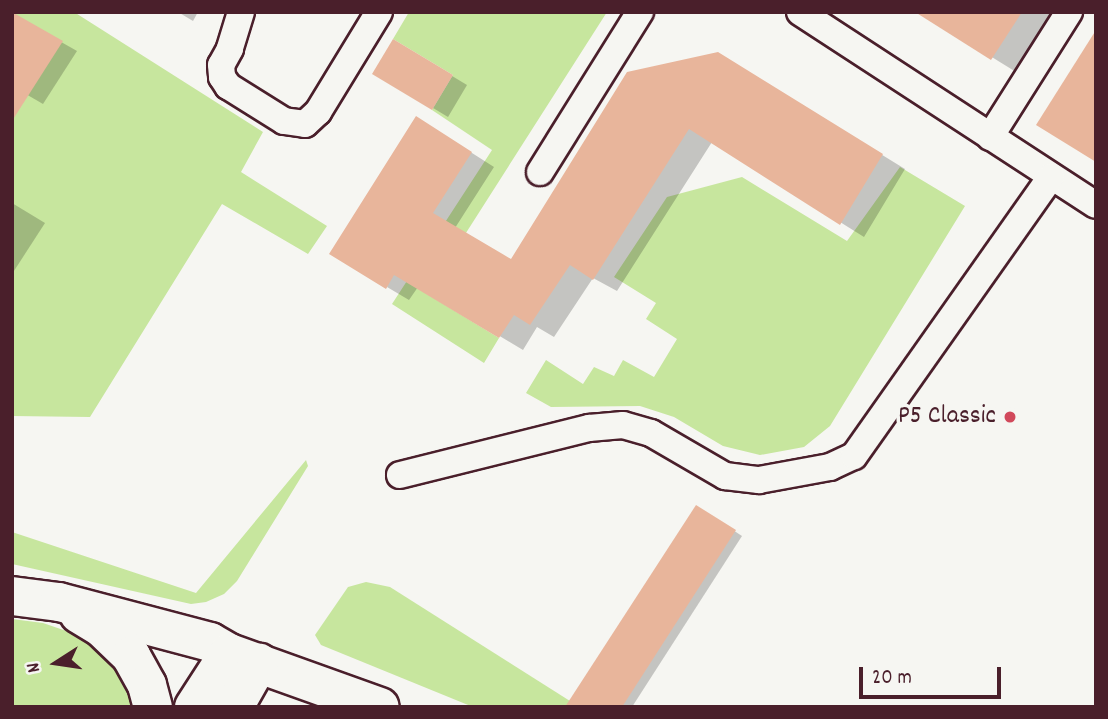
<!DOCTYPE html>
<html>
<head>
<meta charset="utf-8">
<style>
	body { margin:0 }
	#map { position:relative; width:1108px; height:719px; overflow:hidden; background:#f6f6f2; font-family:Dekko,sans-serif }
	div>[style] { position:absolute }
	.green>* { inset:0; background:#c7e69e }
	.shadow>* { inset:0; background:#0003 }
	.building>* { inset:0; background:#e8b59b }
	.roads { filter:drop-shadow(2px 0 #4a1f2b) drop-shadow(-2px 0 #4a1f2b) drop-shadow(0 2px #4a1f2b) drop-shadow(0 -2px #4a1f2b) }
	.service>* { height:26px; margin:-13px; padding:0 13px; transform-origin:13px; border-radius:13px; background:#f6f6f2 }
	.minor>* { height:38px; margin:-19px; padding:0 19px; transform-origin:19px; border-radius:19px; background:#f6f6f2 }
	.dots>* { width:19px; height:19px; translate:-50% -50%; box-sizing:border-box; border:4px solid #f6f6f2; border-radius:50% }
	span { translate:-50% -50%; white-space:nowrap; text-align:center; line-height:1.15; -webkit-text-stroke:7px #f6f6f2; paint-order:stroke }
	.poi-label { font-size:26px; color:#4a1f2b }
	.right { translate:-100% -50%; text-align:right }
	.frame { position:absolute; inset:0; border:14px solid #4a1f2b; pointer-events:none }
	.north { position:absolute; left:21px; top:628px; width:70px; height:70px; -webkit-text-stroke:5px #f6f6f2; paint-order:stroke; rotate:258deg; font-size:19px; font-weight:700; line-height:28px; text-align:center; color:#4a1f2b }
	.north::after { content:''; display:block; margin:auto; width:24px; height:32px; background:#4a1f2b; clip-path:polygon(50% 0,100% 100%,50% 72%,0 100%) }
	.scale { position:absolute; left:859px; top:667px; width:142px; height:32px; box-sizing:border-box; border:4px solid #4a1f2b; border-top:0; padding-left:9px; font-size:21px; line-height:24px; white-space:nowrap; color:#4a1f2b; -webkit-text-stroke:5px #f6f6f2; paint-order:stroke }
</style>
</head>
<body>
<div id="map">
	<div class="green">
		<i style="clip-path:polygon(12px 12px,74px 12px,263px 132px,241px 172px,327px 226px,308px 254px,222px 204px,90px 417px,12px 416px)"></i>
		<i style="clip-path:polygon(409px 12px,607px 12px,427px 294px,499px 338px,484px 363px,392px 304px,492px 150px,432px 110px,453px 75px,393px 39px)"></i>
		<i style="clip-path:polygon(900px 167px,965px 206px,830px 426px,804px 447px,760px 455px,723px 446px,674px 417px,640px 406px,551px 407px,526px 393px,546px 360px,583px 384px,594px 367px,614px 376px,623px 360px,654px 377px,677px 339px,646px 319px,656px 303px,614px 277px,667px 197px,742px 177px,847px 241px)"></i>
		<i style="clip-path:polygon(306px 460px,308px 466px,237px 581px,224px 594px,206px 602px,191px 604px,12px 564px,12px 532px,196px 593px)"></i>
		<i style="clip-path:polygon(366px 582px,390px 587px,570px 701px,567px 707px,473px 707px,321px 645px,315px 635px,348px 587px)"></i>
		<i style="clip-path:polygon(12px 619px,43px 623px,81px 636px,118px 666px,132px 707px,12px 707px)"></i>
	</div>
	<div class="shadow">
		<i style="clip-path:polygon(178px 12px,198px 12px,193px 21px)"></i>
		<i style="clip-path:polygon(919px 12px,1054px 12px,1016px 72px)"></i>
		<i style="clip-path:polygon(12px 14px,77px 51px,43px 104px,12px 86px)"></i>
		<i style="clip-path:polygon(394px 41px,467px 85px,448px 117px,375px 73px)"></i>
		<i style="clip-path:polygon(741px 68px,905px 169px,864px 237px,712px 142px,617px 291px,593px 278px,554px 337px,537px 327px,523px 350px,418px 287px,409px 300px,387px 287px,439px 132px,494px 167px,455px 228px,511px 261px)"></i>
		<i style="clip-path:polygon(12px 203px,45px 223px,12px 274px)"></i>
		<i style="clip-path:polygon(704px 511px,742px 536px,632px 707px,569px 707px)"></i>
	</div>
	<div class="building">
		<i style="clip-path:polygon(12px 12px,63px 41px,12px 121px)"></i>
		<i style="clip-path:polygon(915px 12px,1022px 12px,991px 60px)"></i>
		<i style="clip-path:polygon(1096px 30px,1096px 162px,1036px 125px)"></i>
		<i style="clip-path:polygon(393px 39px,453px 75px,432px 110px,372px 74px)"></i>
		<i style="clip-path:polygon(718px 52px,883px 154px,840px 225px,689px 129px,593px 280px,570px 265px,530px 325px,514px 315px,499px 338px,394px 275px,386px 289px,329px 254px,416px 116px,472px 152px,433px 213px,511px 259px,627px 72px)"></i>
		<i style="clip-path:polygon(696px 505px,736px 530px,622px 707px,565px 707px)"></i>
	</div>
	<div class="roads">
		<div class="service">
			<i style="left:241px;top:12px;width:39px;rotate:107deg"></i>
			<i style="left:230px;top:49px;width:18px;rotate:119deg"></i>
			<i style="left:221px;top:65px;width:12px;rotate:85deg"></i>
			<i style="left:222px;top:77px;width:11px;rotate:56deg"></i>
			<i style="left:228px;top:86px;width:66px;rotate:32deg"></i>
			<i style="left:284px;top:121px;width:21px;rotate:8deg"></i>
			<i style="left:305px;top:124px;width:18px;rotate:-43deg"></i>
			<i style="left:318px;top:112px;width:117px;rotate:-58.6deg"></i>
			<i style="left:800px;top:12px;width:353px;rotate:33.1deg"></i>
			<i style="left:990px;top:137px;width:148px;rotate:-57.7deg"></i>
			<i style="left:540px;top:172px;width:189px;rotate:-58deg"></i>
			<i style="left:400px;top:475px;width:195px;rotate:-14deg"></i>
			<i style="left:589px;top:428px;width:34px;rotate:-5deg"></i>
			<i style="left:623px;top:425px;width:29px;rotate:16deg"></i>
			<i style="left:651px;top:433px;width:86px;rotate:30.2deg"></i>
			<i style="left:725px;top:476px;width:34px;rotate:7deg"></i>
			<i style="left:759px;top:480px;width:72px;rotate:-10.4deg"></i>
			<i style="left:830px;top:467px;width:26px;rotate:-25deg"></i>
			<i style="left:854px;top:456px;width:342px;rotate:-54.8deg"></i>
		</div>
		<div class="minor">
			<i style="left:12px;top:596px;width:47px;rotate:7.3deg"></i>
			<i style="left:59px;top:602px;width:156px;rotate:14.8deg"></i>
			<i style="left:210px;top:642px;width:22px;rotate:30deg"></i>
			<i style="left:229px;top:653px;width:160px;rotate:19.7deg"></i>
			<i style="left:79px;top:614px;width:26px;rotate:31deg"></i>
			<i style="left:101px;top:627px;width:42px;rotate:44deg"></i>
			<i style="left:131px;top:656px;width:33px;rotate:61deg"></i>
			<i style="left:147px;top:685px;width:23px;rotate:75deg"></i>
			<i style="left:194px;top:707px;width:64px;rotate:-57.1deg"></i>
			<i style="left:234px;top:707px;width:51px;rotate:-60.4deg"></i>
		</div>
	</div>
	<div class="dots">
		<i style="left:1010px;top:417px;background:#d1495b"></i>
	</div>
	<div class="poi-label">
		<span class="right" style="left:996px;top:417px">P5 Classic</span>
	</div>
	<div class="frame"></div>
	<div class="north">N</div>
	<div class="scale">20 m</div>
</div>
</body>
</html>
